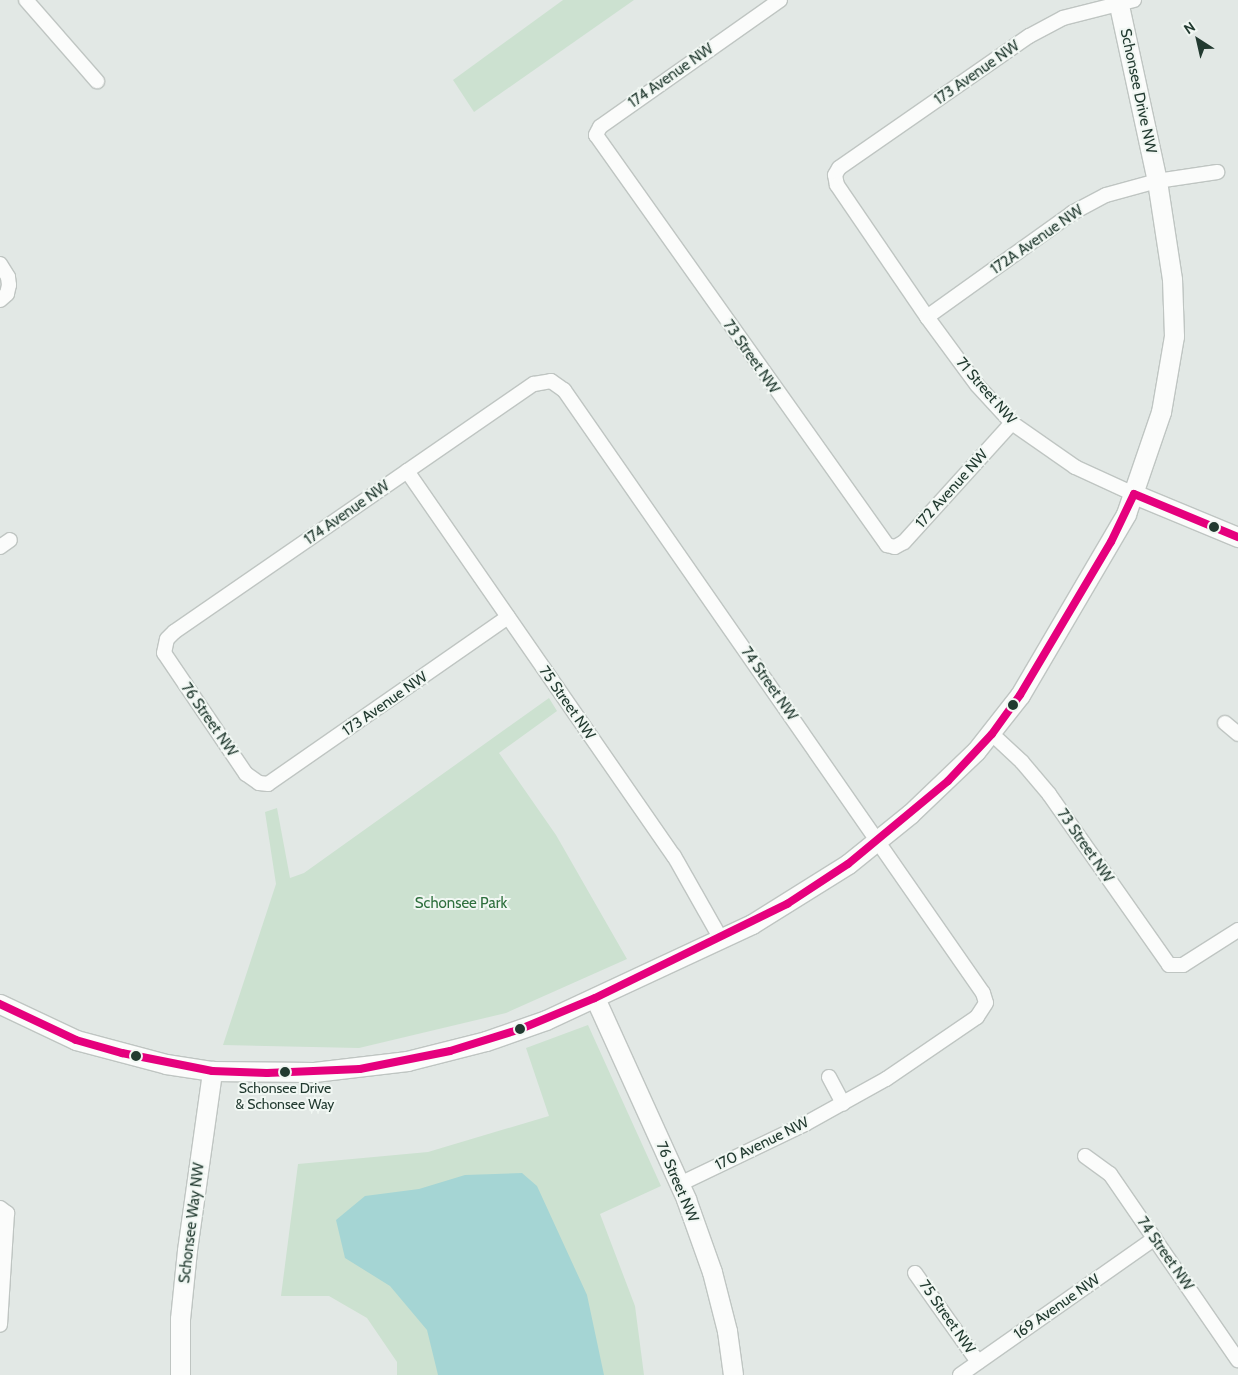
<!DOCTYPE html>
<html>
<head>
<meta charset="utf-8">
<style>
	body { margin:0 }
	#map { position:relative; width:1238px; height:1375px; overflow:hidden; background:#e2e8e5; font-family:Cabin,sans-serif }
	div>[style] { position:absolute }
	.green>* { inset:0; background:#cce1d0 }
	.water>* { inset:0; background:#a5d5d4 }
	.roads { filter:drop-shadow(1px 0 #bfc5c2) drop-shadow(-1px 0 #bfc5c2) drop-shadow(0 1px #bfc5c2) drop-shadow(0 -1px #bfc5c2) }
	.street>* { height:14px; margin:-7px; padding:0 7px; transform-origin:7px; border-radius:7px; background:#fbfcfb }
	.secondary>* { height:19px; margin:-9.5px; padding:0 9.5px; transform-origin:9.5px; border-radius:9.5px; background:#fbfcfb }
	.bus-1>* { height:8px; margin:-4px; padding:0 4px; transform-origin:4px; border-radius:4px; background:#e5007d }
	.dots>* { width:14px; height:14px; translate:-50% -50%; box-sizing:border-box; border:2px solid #f1f7f3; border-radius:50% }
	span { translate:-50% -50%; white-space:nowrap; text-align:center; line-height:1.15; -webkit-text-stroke:4px #f1f7f3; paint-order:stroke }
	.bus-label { font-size:14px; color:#223a30 }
	.street-label { font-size:15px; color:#223a30 }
	.park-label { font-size:15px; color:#2e6f3d }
	.north { position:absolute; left:1173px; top:15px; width:50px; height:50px; -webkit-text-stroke:4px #f1f7f3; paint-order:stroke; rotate:325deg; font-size:14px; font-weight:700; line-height:20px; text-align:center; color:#223a30 }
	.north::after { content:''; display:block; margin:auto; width:18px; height:22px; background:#223a30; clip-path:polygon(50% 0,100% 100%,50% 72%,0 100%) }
</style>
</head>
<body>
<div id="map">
	<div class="green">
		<i style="clip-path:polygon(563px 0,634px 0,474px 112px,453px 80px)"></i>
		<i style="clip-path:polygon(549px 698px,557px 711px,499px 753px,556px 835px,627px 959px,506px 1013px,359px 1048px,223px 1045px,276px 884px,265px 812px,277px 808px,290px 878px,304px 873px)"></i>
		<i style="clip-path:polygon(588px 1025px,661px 1186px,600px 1214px,635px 1306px,644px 1375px,397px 1375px,397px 1362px,367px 1318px,329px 1296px,281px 1296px,298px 1164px,428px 1152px,549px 1116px,526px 1048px)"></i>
	</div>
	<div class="water">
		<i style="clip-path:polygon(522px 1173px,537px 1186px,587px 1295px,604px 1375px,438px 1375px,427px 1330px,390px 1286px,345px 1258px,336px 1220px,365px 1196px,419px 1189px,465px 1175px)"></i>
	</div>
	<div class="roads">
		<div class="street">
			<i style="left:26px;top:0;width:108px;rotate:48.8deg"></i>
			<i style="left:780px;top:0;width:220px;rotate:144.8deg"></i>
			<i style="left:600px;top:127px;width:9px;rotate:117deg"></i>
			<i style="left:596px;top:135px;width:503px;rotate:54.63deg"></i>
			<i style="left:887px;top:545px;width:8px;rotate:14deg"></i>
			<i style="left:895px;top:547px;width:10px;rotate:-29deg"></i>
			<i style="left:904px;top:542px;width:161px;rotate:-47.8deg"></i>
			<i style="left:1134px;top:0;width:73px;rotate:165.8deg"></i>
			<i style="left:1063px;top:18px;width:38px;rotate:152deg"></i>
			<i style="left:1029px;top:36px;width:231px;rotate:145.2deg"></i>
			<i style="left:839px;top:168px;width:8px;rotate:120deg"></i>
			<i style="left:835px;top:175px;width:10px;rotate:79deg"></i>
			<i style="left:837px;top:185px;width:160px;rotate:55.7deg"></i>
			<i style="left:927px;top:317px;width:84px;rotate:53.7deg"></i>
			<i style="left:977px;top:385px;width:52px;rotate:47.4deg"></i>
			<i style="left:1012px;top:423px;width:77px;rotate:34.9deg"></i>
			<i style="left:1075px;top:467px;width:65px;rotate:24.6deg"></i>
			<i style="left:0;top:264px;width:15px;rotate:58deg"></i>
			<i style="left:8px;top:277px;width:8px;rotate:83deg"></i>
			<i style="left:9px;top:285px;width:9px;rotate:103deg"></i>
			<i style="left:7px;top:294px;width:9px;rotate:139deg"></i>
			<i style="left:927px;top:317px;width:178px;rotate:-35.6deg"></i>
			<i style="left:1072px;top:213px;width:38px;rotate:-28deg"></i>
			<i style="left:1106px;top:195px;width:53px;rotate:-15.4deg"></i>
			<i style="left:1157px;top:181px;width:61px;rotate:-8.5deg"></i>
			<i style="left:407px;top:471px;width:469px;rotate:55.3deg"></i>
			<i style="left:674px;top:856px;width:95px;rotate:60.5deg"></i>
			<i style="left:0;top:547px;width:12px;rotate:-35deg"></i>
			<i style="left:508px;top:617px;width:292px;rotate:145.2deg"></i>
			<i style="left:268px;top:784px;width:9px;rotate:-174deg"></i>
			<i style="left:259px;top:783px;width:16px;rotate:-145deg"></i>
			<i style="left:246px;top:774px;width:146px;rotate:-124.1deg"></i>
			<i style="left:164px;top:653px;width:14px;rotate:-78deg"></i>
			<i style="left:167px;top:639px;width:10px;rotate:-45deg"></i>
			<i style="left:174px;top:632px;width:437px;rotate:-34.6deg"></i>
			<i style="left:534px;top:384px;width:17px;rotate:-10deg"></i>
			<i style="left:551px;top:381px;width:16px;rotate:35deg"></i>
			<i style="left:564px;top:390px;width:734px;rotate:55.21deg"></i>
			<i style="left:983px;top:993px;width:10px;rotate:73deg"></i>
			<i style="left:986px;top:1003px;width:17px;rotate:123deg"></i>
			<i style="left:977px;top:1017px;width:110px;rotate:145.7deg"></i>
			<i style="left:886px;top:1079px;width:93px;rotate:150.9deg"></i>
			<i style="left:805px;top:1124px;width:139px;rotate:154.4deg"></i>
			<i style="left:1225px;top:723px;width:17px;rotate:40deg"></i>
			<i style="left:992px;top:734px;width:41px;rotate:43deg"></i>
			<i style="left:1022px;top:762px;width:42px;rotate:49.8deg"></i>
			<i style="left:1049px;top:794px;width:209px;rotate:54.9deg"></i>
			<i style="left:1169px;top:965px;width:14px"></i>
			<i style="left:1183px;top:965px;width:65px;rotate:-32.5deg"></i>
			<i style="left:829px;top:1077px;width:30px;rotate:62deg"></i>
			<i style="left:1085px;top:1156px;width:31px;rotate:36deg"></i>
			<i style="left:1110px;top:1174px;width:226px;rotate:55.5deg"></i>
			<i style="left:0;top:1208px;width:9px;rotate:36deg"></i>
			<i style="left:7px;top:1213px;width:112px;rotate:93.6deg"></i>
			<i style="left:915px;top:1273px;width:109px;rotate:54.7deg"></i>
			<i style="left:960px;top:1375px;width:238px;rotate:-35.1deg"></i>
		</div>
		<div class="secondary">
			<i style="left:1134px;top:494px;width:113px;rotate:22.5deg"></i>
			<i style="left:595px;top:998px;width:221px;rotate:65.6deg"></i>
			<i style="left:686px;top:1199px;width:77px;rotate:70.4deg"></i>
			<i style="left:712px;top:1272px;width:61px;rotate:75.7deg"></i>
			<i style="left:727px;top:1331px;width:44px;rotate:82.2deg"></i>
			<i style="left:0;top:1004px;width:84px;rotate:25.3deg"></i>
			<i style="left:76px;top:1040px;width:93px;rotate:14.9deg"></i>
			<i style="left:166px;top:1064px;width:47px;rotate:8.7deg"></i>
			<i style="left:212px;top:1071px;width:102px;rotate:0.6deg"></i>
			<i style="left:314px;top:1072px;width:94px;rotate:-6.7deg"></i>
			<i style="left:407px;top:1061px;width:81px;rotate:-14.2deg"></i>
			<i style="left:486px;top:1041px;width:64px;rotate:-19.3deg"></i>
			<i style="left:546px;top:1020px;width:227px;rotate:-25deg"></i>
			<i style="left:752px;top:924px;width:113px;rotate:-32deg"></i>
			<i style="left:848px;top:864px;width:80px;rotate:-38.9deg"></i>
			<i style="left:910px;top:814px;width:91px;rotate:-43.7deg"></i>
			<i style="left:976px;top:751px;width:71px;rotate:-51.8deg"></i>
			<i style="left:1020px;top:695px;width:210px;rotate:-59.6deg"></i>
			<i style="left:1126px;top:514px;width:108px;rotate:-71.1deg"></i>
			<i style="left:1161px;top:412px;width:77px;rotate:-80.3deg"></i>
			<i style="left:1174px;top:336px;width:57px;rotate:-92deg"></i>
			<i style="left:1172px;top:279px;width:99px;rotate:-98.7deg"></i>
			<i style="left:1157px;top:181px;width:185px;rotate:-102.2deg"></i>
			<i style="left:180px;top:1375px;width:56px;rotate:-90deg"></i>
			<i style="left:180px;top:1319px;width:69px;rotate:-84.2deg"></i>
			<i style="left:187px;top:1250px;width:181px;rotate:-82deg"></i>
		</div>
	</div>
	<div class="bus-1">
		<i style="left:1134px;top:494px;width:113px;rotate:22.5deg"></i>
		<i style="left:0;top:1004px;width:84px;rotate:25.3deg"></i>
		<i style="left:76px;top:1040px;width:48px;rotate:15.8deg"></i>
		<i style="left:122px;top:1053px;width:92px;rotate:11.3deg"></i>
		<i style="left:212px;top:1071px;width:55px;rotate:2.1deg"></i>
		<i style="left:267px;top:1073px;width:93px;rotate:-2.5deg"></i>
		<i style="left:360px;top:1069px;width:92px;rotate:-11.3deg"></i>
		<i style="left:450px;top:1051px;width:71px;rotate:-17.2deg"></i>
		<i style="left:518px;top:1030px;width:83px;rotate:-22.6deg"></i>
		<i style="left:595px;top:998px;width:214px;rotate:-26.1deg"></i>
		<i style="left:787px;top:904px;width:73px;rotate:-33.3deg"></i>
		<i style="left:848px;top:864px;width:130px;rotate:-39.7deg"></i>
		<i style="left:948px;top:781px;width:64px;rotate:-46.9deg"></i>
		<i style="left:992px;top:734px;width:48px;rotate:-54.3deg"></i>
		<i style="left:1020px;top:695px;width:178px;rotate:-59.3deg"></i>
		<i style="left:1111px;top:542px;width:53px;rotate:-64.4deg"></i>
	</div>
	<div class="dots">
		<i style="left:1214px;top:527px;background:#223a30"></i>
		<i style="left:1013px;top:705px;background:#223a30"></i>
		<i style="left:520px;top:1029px;background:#223a30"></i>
		<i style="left:136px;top:1056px;background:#223a30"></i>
		<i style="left:285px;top:1072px;background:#223a30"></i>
	</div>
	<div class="bus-label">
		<span style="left:285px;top:1096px">Schonsee Drive<br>&amp; Schonsee Way</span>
	</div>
	<div class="street-label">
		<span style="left:977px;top:73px;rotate:-35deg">173 Avenue NW</span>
		<span style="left:671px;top:76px;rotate:-35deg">174 Avenue NW</span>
		<span style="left:1138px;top:91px;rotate:78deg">Schonsee Drive NW</span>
		<span style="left:1037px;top:240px;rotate:-35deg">172A Avenue NW</span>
		<span style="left:751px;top:357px;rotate:55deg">73 Street NW</span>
		<span style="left:986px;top:391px;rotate:49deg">71 Street NW</span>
		<span style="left:952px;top:489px;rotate:-48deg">172 Avenue NW</span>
		<span style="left:347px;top:513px;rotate:-35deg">174 Avenue NW</span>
		<span style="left:769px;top:684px;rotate:55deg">74 Street NW</span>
		<span style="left:567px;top:703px;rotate:55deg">75 Street NW</span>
		<span style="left:385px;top:704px;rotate:-35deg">173 Avenue NW</span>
		<span style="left:209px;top:720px;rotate:55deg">76 Street NW</span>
		<span style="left:1085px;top:846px;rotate:55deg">73 Street NW</span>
		<span style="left:762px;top:1144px;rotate:-26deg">170 Avenue NW</span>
		<span style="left:677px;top:1182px;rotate:67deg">76 Street NW</span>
		<span style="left:192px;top:1223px;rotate:-83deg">Schonsee Way NW</span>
		<span style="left:1165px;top:1254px;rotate:55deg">74 Street NW</span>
		<span style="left:1057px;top:1307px;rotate:-35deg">169 Avenue NW</span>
		<span style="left:947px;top:1317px;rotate:55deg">75 Street NW</span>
	</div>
	<div class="park-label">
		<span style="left:461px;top:904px">Schonsee Park</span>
	</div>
	<div class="north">N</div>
</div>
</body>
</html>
